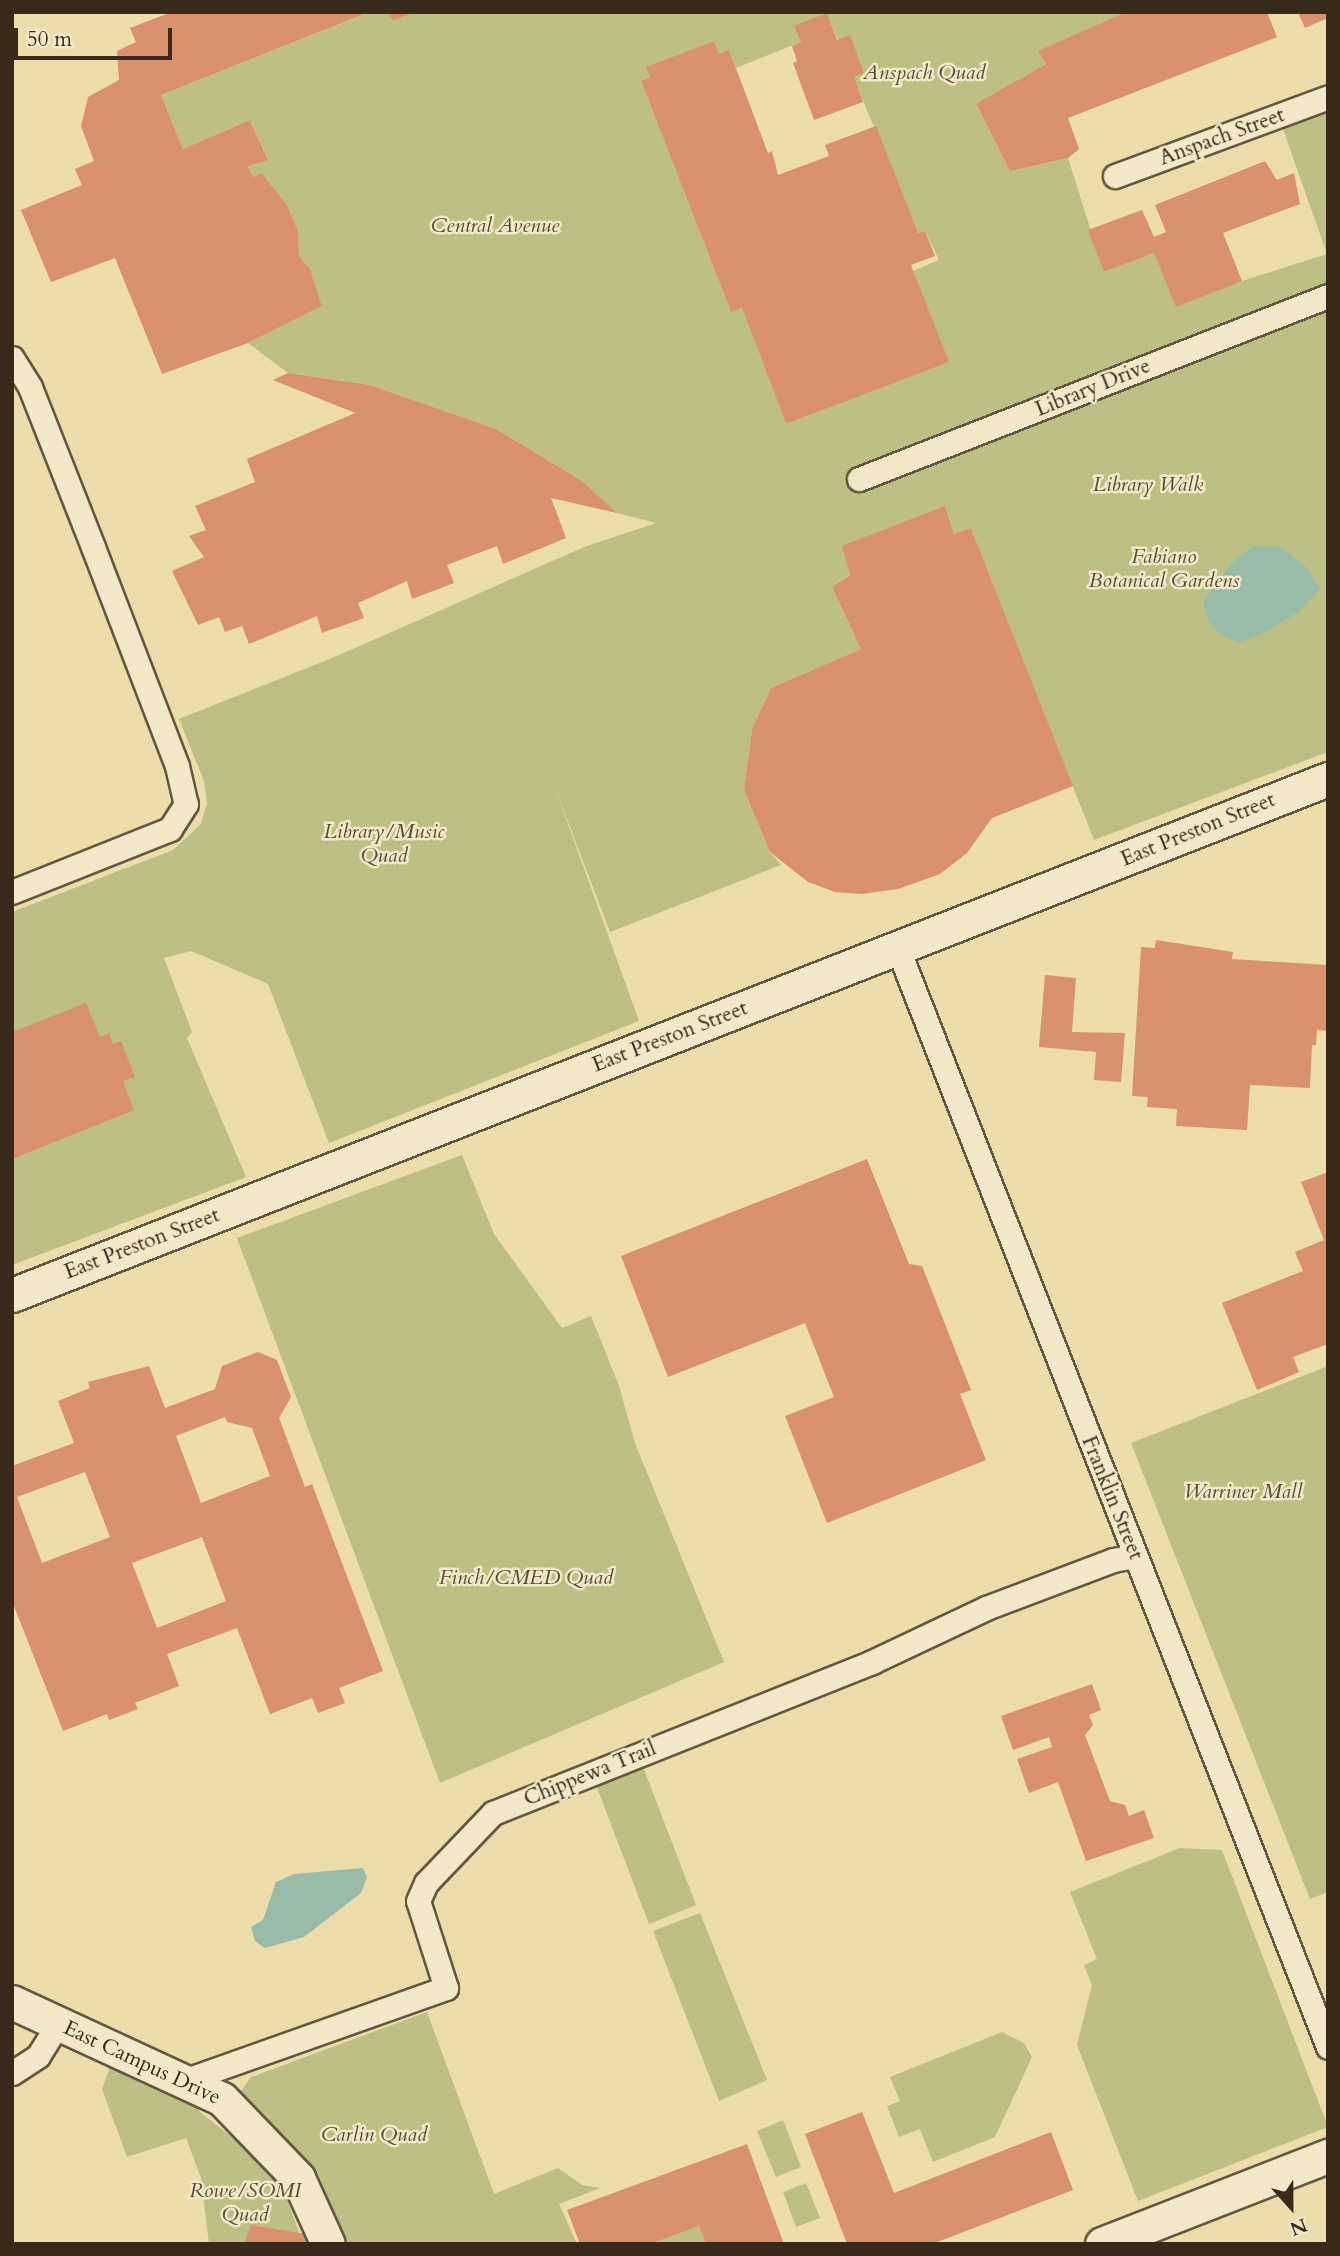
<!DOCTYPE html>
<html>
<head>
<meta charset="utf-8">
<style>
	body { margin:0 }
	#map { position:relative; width:1340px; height:2256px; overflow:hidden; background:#ecddaa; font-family:Cardo,serif }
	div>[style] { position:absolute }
	.green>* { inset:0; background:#bdbf85 }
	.water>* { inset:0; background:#99bca8 }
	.building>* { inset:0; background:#d9916e }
	.roads { filter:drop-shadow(2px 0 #64573f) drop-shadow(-2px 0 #64573f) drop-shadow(0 2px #64573f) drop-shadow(0 -2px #64573f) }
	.street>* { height:23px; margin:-11.5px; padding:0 11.5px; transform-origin:11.5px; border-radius:11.5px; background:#f3e9c8 }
	.secondary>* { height:33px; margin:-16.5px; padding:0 16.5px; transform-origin:16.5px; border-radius:16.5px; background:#f3e9c8 }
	span { translate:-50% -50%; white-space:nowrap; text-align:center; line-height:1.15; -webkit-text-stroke:5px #f3e9c8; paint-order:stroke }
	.park-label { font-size:21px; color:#584f36; font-style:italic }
	.street-label { font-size:21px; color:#372a1b }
	.frame { position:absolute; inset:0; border:14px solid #372a1b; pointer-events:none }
	.north { position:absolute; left:1256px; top:2172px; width:70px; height:70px; -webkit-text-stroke:5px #f3e9c8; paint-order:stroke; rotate:159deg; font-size:19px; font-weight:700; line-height:28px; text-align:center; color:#372a1b }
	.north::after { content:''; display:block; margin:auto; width:24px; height:32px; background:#372a1b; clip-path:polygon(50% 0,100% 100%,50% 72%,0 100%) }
	.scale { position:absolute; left:14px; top:28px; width:158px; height:32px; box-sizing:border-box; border:4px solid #372a1b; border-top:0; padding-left:9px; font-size:21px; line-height:24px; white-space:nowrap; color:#372a1b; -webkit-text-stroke:5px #f3e9c8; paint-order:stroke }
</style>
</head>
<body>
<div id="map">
	<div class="green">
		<i style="clip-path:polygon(evenodd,371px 12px,387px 12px,393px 21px,415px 12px,1126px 12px,1039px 51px,1046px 64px,976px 105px,1010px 171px,1068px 158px,1104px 272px,1154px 253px,1242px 281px,1327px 254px,1278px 115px,1328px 97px,1328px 752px,1094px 840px,971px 528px,954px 534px,945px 507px,832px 587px,861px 649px,771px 688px,752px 729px,744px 790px,770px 852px,781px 865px,610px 932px,554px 785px,639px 1021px,329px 1143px,268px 984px,191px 951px,164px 958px,192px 1032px,187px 1038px,246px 1177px,12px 1265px,12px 912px,173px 850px,201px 824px,207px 803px,204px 781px,179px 719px,337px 656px,584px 547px,656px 523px,617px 513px,582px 481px,496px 429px,370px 385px,288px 373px,248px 343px,322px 306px,310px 269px,299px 256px,298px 231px,287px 205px,262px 173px,253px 177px,248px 166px,268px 159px,250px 120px,183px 149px,161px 95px,371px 12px,827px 14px,918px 233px,925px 231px,939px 260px,913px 271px,948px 362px,786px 424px,742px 308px,731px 312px,641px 81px,650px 77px,647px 67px,714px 41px,719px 54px,729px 50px,736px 68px,801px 42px,795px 26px,827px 14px)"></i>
		<i style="clip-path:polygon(462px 1155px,494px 1234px,562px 1328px,591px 1316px,619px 1386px,635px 1443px,724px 1662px,440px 1783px,237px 1238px)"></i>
		<i style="clip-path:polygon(1328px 1366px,1328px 1892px,1310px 1899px,1131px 1443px)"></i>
		<i style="clip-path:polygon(643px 1767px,696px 1905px,649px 1924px,596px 1785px)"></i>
		<i style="clip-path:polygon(1180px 1848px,1222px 1850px,1328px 2127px,1138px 2201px,1077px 2045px,1092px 1985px,1084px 1965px,1097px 1959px,1070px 1892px)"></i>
		<i style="clip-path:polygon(700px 1913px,767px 2080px,719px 2101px,653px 1931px)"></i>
		<i style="clip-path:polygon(427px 2012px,494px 2194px,558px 2168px,582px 2185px,600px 2188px,559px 2204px,577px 2244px,328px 2244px,241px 2091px,251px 2077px)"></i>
		<i style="clip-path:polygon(1002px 2032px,1024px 2043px,1032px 2057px,995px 2137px,933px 2162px,920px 2129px,899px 2137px,887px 2106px,900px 2101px,890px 2077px)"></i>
		<i style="clip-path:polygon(111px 2064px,194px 2095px,199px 2111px,278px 2174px,303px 2244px,209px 2244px,201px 2178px,186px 2138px,127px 2157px,102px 2089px)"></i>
		<i style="clip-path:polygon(783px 2120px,801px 2167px,776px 2177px,757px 2131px)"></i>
		<i style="clip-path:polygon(806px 2183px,820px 2218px,796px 2227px,783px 2192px)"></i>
		<i style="clip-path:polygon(699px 2226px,706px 2244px,651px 2244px)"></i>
	</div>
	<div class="water">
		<i style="clip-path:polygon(1253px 546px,1281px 547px,1307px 568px,1320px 589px,1299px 612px,1260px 635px,1239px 642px,1222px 636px,1208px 621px,1203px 601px,1232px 563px)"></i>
		<i style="clip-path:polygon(363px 1868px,367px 1877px,361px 1893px,304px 1937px,265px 1948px,255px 1941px,251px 1927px,263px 1920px,276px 1882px,294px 1874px)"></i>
	</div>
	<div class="building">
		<i style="clip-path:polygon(172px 12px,370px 12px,161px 95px,183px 149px,250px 120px,268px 160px,248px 166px,253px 177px,262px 173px,287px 205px,298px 231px,299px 256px,310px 269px,322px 306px,248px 343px,162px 374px,115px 258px,51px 282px,21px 210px,82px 185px,75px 169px,94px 161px,81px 126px,88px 97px,119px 80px,117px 51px,136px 42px,130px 28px)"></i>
		<i style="clip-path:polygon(387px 12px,415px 12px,393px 21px)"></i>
		<i style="clip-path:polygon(1126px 12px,1267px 12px,1277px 37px,1068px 118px,1079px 149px,1068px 158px,1010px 171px,976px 104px,1046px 64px,1038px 51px)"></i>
		<i style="clip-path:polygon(1298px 12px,1328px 12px,1328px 18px,1305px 28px)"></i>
		<i style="clip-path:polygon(827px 13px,837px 40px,850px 35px,864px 73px,854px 77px,863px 102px,814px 120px,793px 63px,797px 61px,792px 46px,801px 42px,794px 26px)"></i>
		<i style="clip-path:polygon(714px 41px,719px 54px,729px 50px,768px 153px,772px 151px,778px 175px,829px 156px,825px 145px,876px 126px,918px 233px,925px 231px,935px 256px,911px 265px,949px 362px,786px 424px,742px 308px,731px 312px,641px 81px,650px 77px,646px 67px)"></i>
		<i style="clip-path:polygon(1265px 161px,1277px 180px,1294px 173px,1300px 204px,1223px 233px,1242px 281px,1176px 307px,1154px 253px,1104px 272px,1088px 230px,1142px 210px,1154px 237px,1166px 232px,1155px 205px)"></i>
		<i style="clip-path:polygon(288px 373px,370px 385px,496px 429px,582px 481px,617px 513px,551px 498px,566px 538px,503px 564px,497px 546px,447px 565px,454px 583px,412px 599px,407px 581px,358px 603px,364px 618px,322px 633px,317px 616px,249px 644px,242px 626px,225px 632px,219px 617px,198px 625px,172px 571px,204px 557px,189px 536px,206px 530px,195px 506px,255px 482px,247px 459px,355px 413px,273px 380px)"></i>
		<i style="clip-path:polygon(945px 506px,954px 534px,971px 528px,1073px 786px,992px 818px,967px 853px,940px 874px,898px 889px,862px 894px,835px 892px,808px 882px,770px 852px,744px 790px,752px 729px,771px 688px,861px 649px,832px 587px,850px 575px,842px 546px)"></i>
		<i style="clip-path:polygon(1156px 940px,1233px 952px,1232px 959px,1328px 965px,1328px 1031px,1317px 1030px,1316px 1045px,1312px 1045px,1310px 1088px,1250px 1085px,1247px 1130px,1176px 1126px,1177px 1109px,1147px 1107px,1148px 1097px,1132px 1096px,1141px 947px,1155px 948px)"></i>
		<i style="clip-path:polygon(1045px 975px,1076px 978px,1072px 1032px,1125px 1033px,1121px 1082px,1094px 1080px,1096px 1052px,1039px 1047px)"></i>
		<i style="clip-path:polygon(86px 1003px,100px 1037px,109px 1033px,113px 1044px,121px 1041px,135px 1077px,123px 1081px,134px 1110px,12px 1159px,12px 1032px)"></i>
		<i style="clip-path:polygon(867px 1159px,909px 1264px,922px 1266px,971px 1390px,960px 1394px,986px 1460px,827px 1523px,785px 1416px,834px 1397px,805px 1323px,668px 1377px,621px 1256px)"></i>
		<i style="clip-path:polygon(1328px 1172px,1328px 1344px,1293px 1357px,1299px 1372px,1257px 1390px,1222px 1303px,1303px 1271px,1295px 1252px,1324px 1240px,1301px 1182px)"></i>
		<i style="clip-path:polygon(evenodd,258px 1352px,277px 1360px,291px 1397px,279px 1418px,305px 1487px,312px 1484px,383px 1671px,339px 1688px,345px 1703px,318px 1713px,312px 1698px,270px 1714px,237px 1628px,167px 1654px,179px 1686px,135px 1703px,138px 1709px,109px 1720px,107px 1714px,63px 1731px,12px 1601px,12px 1466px,74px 1443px,58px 1401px,90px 1388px,88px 1382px,149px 1366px,165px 1408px,215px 1389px,222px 1366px,258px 1352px,225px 1417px,227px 1422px,252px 1428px,270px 1476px,201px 1503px,176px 1436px,225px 1417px,258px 1352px,85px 1472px,110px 1537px,42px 1563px,17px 1497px,85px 1472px,258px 1352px,202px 1537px,226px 1601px,157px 1628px,132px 1563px,202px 1537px)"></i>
		<i style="clip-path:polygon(1092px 1684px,1101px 1710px,1089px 1715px,1093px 1725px,1085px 1735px,1110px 1801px,1125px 1805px,1129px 1816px,1144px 1810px,1154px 1838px,1086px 1861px,1058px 1782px,1029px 1793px,1017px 1759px,1052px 1747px,1049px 1737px,1013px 1750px,1001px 1716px)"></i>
		<i style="clip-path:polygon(862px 2112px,894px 2193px,1051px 2132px,1073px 2190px,932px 2244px,847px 2244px,805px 2134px)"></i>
		<i style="clip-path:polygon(747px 2144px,784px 2244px,706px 2244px,699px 2226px,651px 2244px,580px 2244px,567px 2210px)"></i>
		<i style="clip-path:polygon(251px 2225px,312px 2235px,310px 2244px,244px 2244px)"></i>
	</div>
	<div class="roads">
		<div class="street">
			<i style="left:1115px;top:176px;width:227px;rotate:-20.3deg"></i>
			<i style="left:12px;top:358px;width:34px;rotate:58deg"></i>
			<i style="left:30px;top:387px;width:172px;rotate:68.5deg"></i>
			<i style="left:93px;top:547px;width:235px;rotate:69deg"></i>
			<i style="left:177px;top:766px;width:39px;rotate:77deg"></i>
			<i style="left:186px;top:804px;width:30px;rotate:123deg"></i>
			<i style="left:170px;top:829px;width:170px;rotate:158.3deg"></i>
			<i style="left:859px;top:479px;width:503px;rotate:-21.32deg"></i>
			<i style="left:898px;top:949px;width:1179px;rotate:68.61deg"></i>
			<i style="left:12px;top:2073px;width:31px;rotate:-33deg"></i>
			<i style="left:38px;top:2056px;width:38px;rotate:-58deg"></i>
			<i style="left:186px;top:2080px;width:276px;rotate:-19.5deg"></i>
			<i style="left:446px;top:1988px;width:91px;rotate:-107.8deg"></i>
			<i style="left:418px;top:1901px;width:20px;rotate:-66deg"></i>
			<i style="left:426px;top:1883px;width:97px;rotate:-46.3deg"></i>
			<i style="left:493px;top:1813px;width:408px;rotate:-21.7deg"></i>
			<i style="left:872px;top:1662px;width:126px;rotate:-25.3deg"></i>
			<i style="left:986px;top:1608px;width:136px;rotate:-20.7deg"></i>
			<i style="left:1113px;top:1560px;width:23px;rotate:-10deg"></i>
		</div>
		<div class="secondary">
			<i style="left:12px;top:1295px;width:1414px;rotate:-21.41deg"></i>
			<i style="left:12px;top:2002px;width:231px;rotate:24.8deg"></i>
			<i style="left:222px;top:2099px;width:110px;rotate:46.1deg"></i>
			<i style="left:298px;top:2178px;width:72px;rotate:65.6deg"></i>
			<i style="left:1102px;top:2244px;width:243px;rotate:-21.3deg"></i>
		</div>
	</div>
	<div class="park-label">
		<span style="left:924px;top:73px">Anspach Quad</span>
		<span style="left:495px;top:226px">Central Avenue</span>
		<span style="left:1148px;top:485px">Library Walk</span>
		<span style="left:1164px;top:569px">Fabiano<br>Botanical Gardens</span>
		<span style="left:384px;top:844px">Library/Music<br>Quad</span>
		<span style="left:1243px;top:1492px">Warriner Mall</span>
		<span style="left:526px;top:1578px">Finch/CMED Quad</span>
		<span style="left:374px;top:2135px">Carlin Quad</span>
		<span style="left:245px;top:2203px">Rowe/SOMI<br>Quad</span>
	</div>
	<div class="street-label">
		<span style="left:1222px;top:137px;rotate:-20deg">Anspach Street</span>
		<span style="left:1093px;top:388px;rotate:-22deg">Library Drive</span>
		<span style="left:1198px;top:830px;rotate:-22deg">East Preston Street</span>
		<span style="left:670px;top:1037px;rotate:-21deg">East Preston Street</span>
		<span style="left:142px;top:1244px;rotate:-21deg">East Preston Street</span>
		<span style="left:1112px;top:1498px;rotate:68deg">Franklin Street</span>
		<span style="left:590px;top:1774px;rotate:-22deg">Chippewa Trail</span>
		<span style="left:142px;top:2063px;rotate:25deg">East Campus Drive</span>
	</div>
	<div class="frame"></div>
	<div class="north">N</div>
	<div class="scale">50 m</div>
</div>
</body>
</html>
